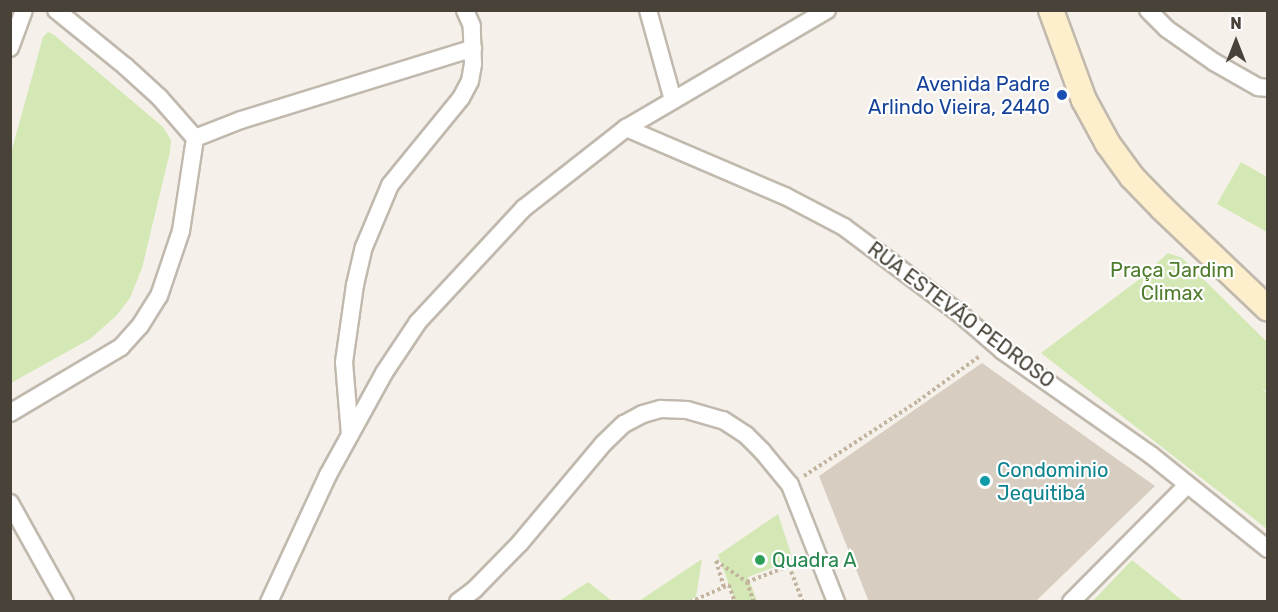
<!DOCTYPE html>
<html>
<head>
<meta charset="utf-8">
<style>
	body { margin:0 }
	#map { position:relative; width:1278px; height:612px; overflow:hidden; background:#f5f1ea; font-family:Rubik,sans-serif }
	div>[style] { position:absolute }
	.green>* { inset:0; background:#d3e8b4 }
	.building>* { inset:0; background:#d7cdc0 }
	.path>* { height:4px; margin-top:-2px; transform-origin:0; background:repeating-linear-gradient(90deg,#c2b49e 0 3px,transparent 0 6px) }
	.roads { filter:drop-shadow(2px 0 #c1b9ad) drop-shadow(-2px 0 #c1b9ad) drop-shadow(0 2px #c1b9ad) drop-shadow(0 -2px #c1b9ad) }
	.minor>* { height:16px; margin:-8px; padding:0 8px; transform-origin:8px; border-radius:8px; background:#fff }
	.secondary>* { height:24px; margin:-12px; padding:0 12px; transform-origin:12px; border-radius:12px; background:#feefcc }
	.dots>* { width:16px; height:16px; translate:-50% -50%; box-sizing:border-box; border:3px solid #fff; border-radius:50% }
	span { translate:-50% -50%; white-space:nowrap; text-align:center; line-height:1.15; -webkit-text-stroke:4.5px #fff; paint-order:stroke }
	.transit-label { font-size:20px; color:#164399 }
	.right { translate:-100% -50%; text-align:right }
	.park-label { font-size:20px; color:#4d7b2b }
	.street-label { font-size:20px; color:#494238 }
	.culture-label { font-size:20px; color:#0d838f }
	.left { translate:0 -50%; text-align:left }
	.leisure-label { font-size:20px; color:#27864d }
	.frame { position:absolute; inset:0; border:12px solid #494238; pointer-events:none }
	.north { position:absolute; left:1206px; top:12px; width:60px; height:60px; -webkit-text-stroke:4px #fff; paint-order:stroke; rotate:0deg; font-size:16px; font-weight:700; line-height:24px; text-align:center; color:#494238 }
	.north::after { content:''; display:block; margin:auto; width:21px; height:27px; background:#494238; clip-path:polygon(50% 0,100% 100%,50% 72%,0 100%) }
</style>
</head>
<body>
<div id="map">
	<div class="green">
		<i style="clip-path:polygon(48px 32px,54px 35px,163px 127px,171px 140px,170px 152px,142px 268px,130px 298px,116px 316px,90px 339px,11px 383px,11px 153px,43px 37px)"></i>
		<i style="clip-path:polygon(1241px 162px,1267px 177px,1267px 232px,1217px 204px)"></i>
		<i style="clip-path:polygon(1168px 253px,1182px 258px,1267px 342px,1267px 391px,1261px 388px,1268px 394px,1267px 529px,1041px 353px,1137px 281px)"></i>
		<i style="clip-path:polygon(778px 514px,793px 560px,748px 577px,757px 601px,735px 601px,718px 555px)"></i>
		<i style="clip-path:polygon(702px 559px,696px 597px,687px 601px,639px 601px)"></i>
		<i style="clip-path:polygon(1132px 560px,1183px 601px,1093px 601px)"></i>
		<i style="clip-path:polygon(588px 582px,612px 601px,559px 601px)"></i>
	</div>
	<div class="building">
		<i style="clip-path:polygon(982px 363px,1155px 486px,1035px 602px,869px 602px,819px 476px)"></i>
	</div>
	<div class="path">
		<i style="left:804px;top:476px;width:136px;rotate:-33.3deg"></i>
		<i style="left:918px;top:401px;width:78px;rotate:-36.1deg"></i>
		<i style="left:716px;top:561px;width:37px;rotate:34deg"></i>
		<i style="left:747px;top:582px;width:21px;rotate:71deg"></i>
		<i style="left:716px;top:561px;width:27px;rotate:73deg"></i>
		<i style="left:747px;top:582px;width:45px;rotate:-20.9deg"></i>
		<i style="left:789px;top:566px;width:39px;rotate:69deg"></i>
		<i style="left:690px;top:602px;width:43px;rotate:-23.6deg"></i>
		<i style="left:729px;top:585px;width:18px;rotate:71deg"></i>
	</div>
	<div class="roads">
		<div class="minor">
			<i style="left:56px;top:10px;width:89px;rotate:39.1deg"></i>
			<i style="left:125px;top:66px;width:47px;rotate:42.4deg"></i>
			<i style="left:160px;top:98px;width:53px;rotate:48.8deg"></i>
			<i style="left:648px;top:10px;width:93px;rotate:74.5deg"></i>
			<i style="left:1148px;top:10px;width:27px;rotate:45deg"></i>
			<i style="left:1167px;top:29px;width:57px;rotate:35.1deg"></i>
			<i style="left:1214px;top:62px;width:51px;rotate:29.6deg"></i>
			<i style="left:1258px;top:87px;width:10px;rotate:6deg"></i>
			<i style="left:10px;top:48px;width:40px;rotate:-69.8deg"></i>
			<i style="left:626px;top:128px;width:173px;rotate:23.2deg"></i>
			<i style="left:785px;top:196px;width:67px;rotate:27.7deg"></i>
			<i style="left:844px;top:227px;width:144px;rotate:36.8deg"></i>
			<i style="left:959px;top:313px;width:58px;rotate:40.8deg"></i>
			<i style="left:1003px;top:351px;width:181px;rotate:35.1deg"></i>
			<i style="left:1151px;top:455px;width:150px;rotate:38.8deg"></i>
			<i style="left:195px;top:138px;width:49px;rotate:-21.4deg"></i>
			<i style="left:241px;top:120px;width:243px;rotate:-17.2deg"></i>
			<i style="left:10px;top:413px;width:129px;rotate:-30.7deg"></i>
			<i style="left:121px;top:347px;width:28px;rotate:-48deg"></i>
			<i style="left:140px;top:326px;width:36px;rotate:-58deg"></i>
			<i style="left:159px;top:296px;width:69px;rotate:-71.3deg"></i>
			<i style="left:181px;top:231px;width:94px;rotate:-81.4deg"></i>
			<i style="left:350px;top:435px;width:73px;rotate:-94.7deg"></i>
			<i style="left:344px;top:362px;width:78px;rotate:-81.9deg"></i>
			<i style="left:355px;top:285px;width:39px;rotate:-77deg"></i>
			<i style="left:364px;top:247px;width:67px;rotate:-67.2deg"></i>
			<i style="left:390px;top:185px;width:112px;rotate:-50.8deg"></i>
			<i style="left:461px;top:98px;width:19px;rotate:-62deg"></i>
			<i style="left:470px;top:81px;width:17px;rotate:-80deg"></i>
			<i style="left:473px;top:64px;width:38px;rotate:-92deg"></i>
			<i style="left:472px;top:26px;width:17px;rotate:-114deg"></i>
			<i style="left:10px;top:503px;width:113px;rotate:60.9deg"></i>
			<i style="left:269px;top:602px;width:140px;rotate:-65.1deg"></i>
			<i style="left:328px;top:475px;width:116px;rotate:-61.2deg"></i>
			<i style="left:384px;top:373px;width:61px;rotate:-56.3deg"></i>
			<i style="left:418px;top:322px;width:156px;rotate:-47.1deg"></i>
			<i style="left:524px;top:208px;width:130px;rotate:-38.1deg"></i>
			<i style="left:626px;top:128px;width:233px;rotate:-30.4deg"></i>
			<i style="left:458px;top:602px;width:21px;rotate:-37deg"></i>
			<i style="left:475px;top:589px;width:64px;rotate:-45.6deg"></i>
			<i style="left:520px;top:543px;width:129px;rotate:-50deg"></i>
			<i style="left:603px;top:444px;width:29px;rotate:-44deg"></i>
			<i style="left:624px;top:424px;width:21px;rotate:-28deg"></i>
			<i style="left:643px;top:414px;width:19px;rotate:-16deg"></i>
			<i style="left:661px;top:409px;width:26px;rotate:2deg"></i>
			<i style="left:687px;top:410px;width:37px;rotate:16deg"></i>
			<i style="left:723px;top:420px;width:27px;rotate:33deg"></i>
			<i style="left:746px;top:435px;width:23px;rotate:45deg"></i>
			<i style="left:762px;top:451px;width:44px;rotate:50.5deg"></i>
			<i style="left:790px;top:485px;width:126px;rotate:68.5deg"></i>
			<i style="left:1071px;top:602px;width:165px;rotate:-45.2deg"></i>
		</div>
		<div class="secondary">
			<i style="left:1051px;top:10px;width:96px;rotate:69.9deg"></i>
			<i style="left:1084px;top:100px;width:50px;rotate:61.4deg"></i>
			<i style="left:1108px;top:144px;width:41px;rotate:54deg"></i>
			<i style="left:1132px;top:177px;width:43px;rotate:45.9deg"></i>
			<i style="left:1162px;top:208px;width:146px;rotate:43.6deg"></i>
		</div>
	</div>
	<div class="dots">
		<i style="left:1062px;top:95px;background:#1a4fb4"></i>
		<i style="left:985px;top:481px;background:#0f9aa8"></i>
		<i style="left:760px;top:560px;background:#2e9e5b"></i>
	</div>
	<div class="transit-label">
		<span class="right" style="left:1050px;top:96px">Avenida Padre<br>Arlindo Vieira, 2440</span>
	</div>
	<div class="park-label">
		<span style="left:1172px;top:282px">Praça Jardim<br>Climax</span>
	</div>
	<div class="street-label">
		<span style="left:961px;top:315px;rotate:37deg">RUA ESTEVÃO PEDROSO</span>
	</div>
	<div class="culture-label">
		<span class="left" style="left:997px;top:482px">Condominio<br>Jequitibá</span>
	</div>
	<div class="leisure-label">
		<span class="left" style="left:772px;top:560px">Quadra A</span>
	</div>
	<div class="frame"></div>
	<div class="north">N</div>
</div>
</body>
</html>
